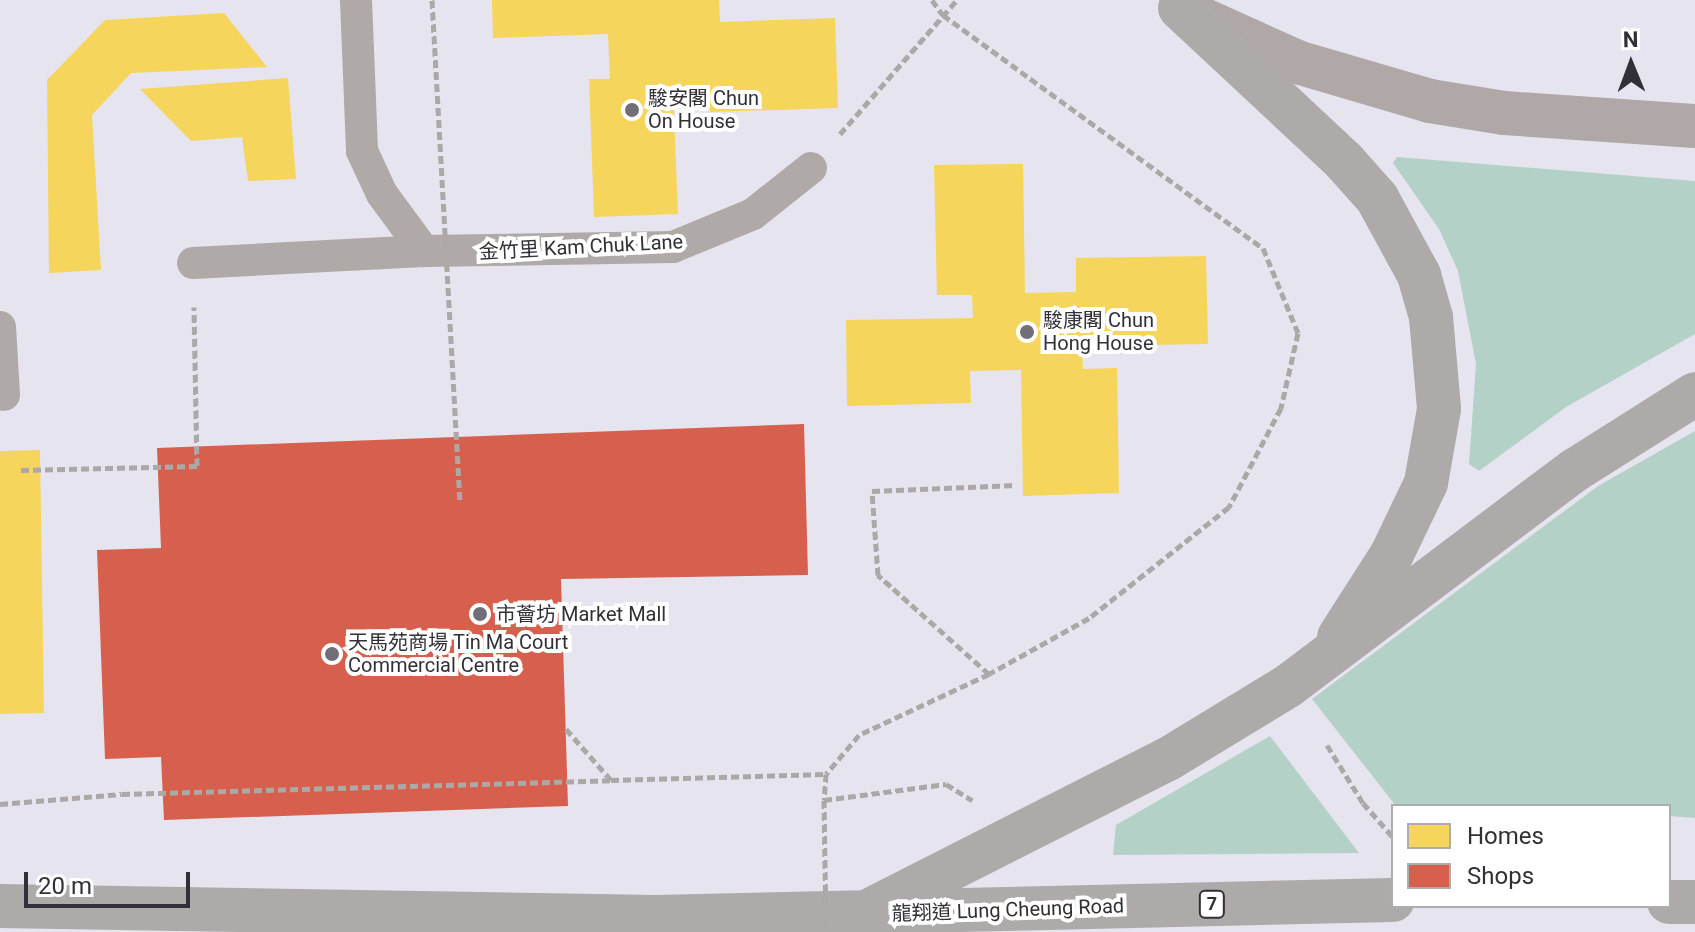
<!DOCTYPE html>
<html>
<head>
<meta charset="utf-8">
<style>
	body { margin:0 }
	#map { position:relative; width:1695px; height:932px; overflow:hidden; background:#e6e4ef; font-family:Roboto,"Noto Sans TC",sans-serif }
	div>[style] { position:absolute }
	.green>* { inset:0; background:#b4d1c8 }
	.homes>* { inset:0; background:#f6d55c }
	.shops>* { inset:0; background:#d6604d }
	.path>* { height:5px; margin-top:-2.5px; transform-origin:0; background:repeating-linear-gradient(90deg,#aca8a8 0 8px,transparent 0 12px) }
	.service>* { height:32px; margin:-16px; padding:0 16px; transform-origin:16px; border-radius:16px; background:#afa9a7 }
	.secondary>* { height:44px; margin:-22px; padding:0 22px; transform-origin:22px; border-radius:22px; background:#afa8a7 }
	.trunk>* { height:44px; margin:-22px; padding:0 22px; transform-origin:22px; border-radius:22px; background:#aeaaa9 }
	.path-bridge>* { height:5px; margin-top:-2.5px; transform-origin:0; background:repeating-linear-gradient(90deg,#aca8a8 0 8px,transparent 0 12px) }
	.dots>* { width:22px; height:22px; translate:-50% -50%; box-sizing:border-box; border:4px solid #fff; border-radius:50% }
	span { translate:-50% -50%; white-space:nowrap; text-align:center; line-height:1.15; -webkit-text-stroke:8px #fff; paint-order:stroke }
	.shield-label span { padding:2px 6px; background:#fff; border:2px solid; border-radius:6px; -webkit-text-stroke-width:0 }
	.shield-label { font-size:18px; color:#313038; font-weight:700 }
	.poi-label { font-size:20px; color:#313038 }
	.left { translate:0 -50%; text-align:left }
	.street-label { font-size:20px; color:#313038 }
	.legend { position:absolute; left:1391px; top:804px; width:280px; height:104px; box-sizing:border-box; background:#fff; border:2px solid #adacaf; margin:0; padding:10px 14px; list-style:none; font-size:24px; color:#313038 }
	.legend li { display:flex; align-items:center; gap:16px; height:40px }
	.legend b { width:40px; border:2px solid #adacaf }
	.north { position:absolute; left:1591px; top:24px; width:80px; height:80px; -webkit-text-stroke:6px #fff; paint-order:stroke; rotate:359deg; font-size:22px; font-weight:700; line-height:32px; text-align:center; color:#313038 }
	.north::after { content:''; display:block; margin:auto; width:28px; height:36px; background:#313038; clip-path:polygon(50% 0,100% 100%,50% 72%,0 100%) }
	.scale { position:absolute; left:24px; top:872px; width:166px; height:36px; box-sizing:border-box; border:4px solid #313038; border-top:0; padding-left:10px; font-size:24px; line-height:28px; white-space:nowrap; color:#313038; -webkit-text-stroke:6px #fff; paint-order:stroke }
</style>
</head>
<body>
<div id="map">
	<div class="green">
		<i style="clip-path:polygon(1397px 157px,1695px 181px,1695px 334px,1566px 407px,1479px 471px,1469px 464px,1476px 364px,1458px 271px,1439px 229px,1393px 163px)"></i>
		<i style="clip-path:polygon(1695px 431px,1695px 818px,1669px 816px,1669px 806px,1396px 806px,1312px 699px,1598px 486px)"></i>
		<i style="clip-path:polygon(1270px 736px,1359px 853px,1113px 855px,1116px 825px)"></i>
	</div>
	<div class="homes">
		<i style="clip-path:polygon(492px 0,719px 0,720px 22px,835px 18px,838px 108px,710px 112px,709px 89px,673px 91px,678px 214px,594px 217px,589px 79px,610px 79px,608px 34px,493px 38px)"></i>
		<i style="clip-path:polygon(224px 13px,267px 67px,131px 73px,92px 115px,101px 270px,49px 273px,47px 80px,105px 20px)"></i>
		<i style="clip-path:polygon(288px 78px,296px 179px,248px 181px,242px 137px,191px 141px,140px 89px)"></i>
		<i style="clip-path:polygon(1023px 164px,1025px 293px,1076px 292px,1076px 258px,1206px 256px,1208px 344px,1082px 346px,1083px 369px,1117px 368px,1119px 493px,1023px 496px,1021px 370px,970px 371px,971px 403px,847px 406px,846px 320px,973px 318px,972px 295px,937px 295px,934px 165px)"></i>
		<i style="clip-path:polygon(40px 450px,44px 713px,0 714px,0 451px)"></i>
	</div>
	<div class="shops">
		<i style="clip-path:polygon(804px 424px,808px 575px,561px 579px,568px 806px,164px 820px,161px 757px,105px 759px,97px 550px,161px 548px,157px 448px)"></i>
	</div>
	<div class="path">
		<i style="left:932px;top:0;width:19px;rotate:54deg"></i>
		<i style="left:943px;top:15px;width:396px;rotate:36.1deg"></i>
		<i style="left:1263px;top:248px;width:92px;rotate:67.6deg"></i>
		<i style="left:1298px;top:333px;width:77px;rotate:102.8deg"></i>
		<i style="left:1281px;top:408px;width:112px;rotate:117.7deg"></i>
		<i style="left:1229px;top:507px;width:179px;rotate:141.6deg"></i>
		<i style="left:1089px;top:618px;width:115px;rotate:150.8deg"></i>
		<i style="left:989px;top:674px;width:144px;rotate:154.9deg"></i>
		<i style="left:859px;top:735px;width:51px;rotate:130.2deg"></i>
		<i style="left:826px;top:774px;width:26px;rotate:94deg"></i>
		<i style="left:824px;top:800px;width:123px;rotate:-7.5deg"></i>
		<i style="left:946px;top:784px;width:31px;rotate:32deg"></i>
		<i style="left:840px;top:134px;width:178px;rotate:-48.9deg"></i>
		<i style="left:21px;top:470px;width:176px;rotate:-1.3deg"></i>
		<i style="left:197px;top:466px;width:159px;rotate:-91.1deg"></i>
		<i style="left:989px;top:674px;width:149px;rotate:-138.3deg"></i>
		<i style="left:878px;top:575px;width:84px;rotate:-94.1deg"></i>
		<i style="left:872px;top:491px;width:144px;rotate:-2.4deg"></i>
		<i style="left:566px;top:729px;width:68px;rotate:48.6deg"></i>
		<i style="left:611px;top:780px;width:215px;rotate:-1.6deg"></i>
		<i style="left:1327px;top:745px;width:68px;rotate:58.2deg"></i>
		<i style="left:1363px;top:803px;width:45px;rotate:48.6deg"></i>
		<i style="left:0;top:804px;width:122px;rotate:-4.7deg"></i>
		<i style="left:122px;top:794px;width:489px;rotate:-1.6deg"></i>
	</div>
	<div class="service">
		<i style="left:356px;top:0;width:151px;rotate:87.7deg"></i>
		<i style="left:362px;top:151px;width:47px;rotate:65.1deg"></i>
		<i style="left:382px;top:194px;width:71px;rotate:53.6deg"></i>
		<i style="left:424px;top:251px;width:249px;rotate:-0.9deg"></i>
		<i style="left:673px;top:247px;width:87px;rotate:-22.4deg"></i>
		<i style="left:753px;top:214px;width:74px;rotate:-38.4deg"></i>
		<i style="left:193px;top:263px;width:231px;rotate:-3deg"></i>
		<i style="left:0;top:327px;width:68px;rotate:86.6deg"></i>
	</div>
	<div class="secondary">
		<i style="left:1193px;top:15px;width:114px;rotate:24.3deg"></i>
		<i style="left:1297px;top:62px;width:139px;rotate:16.3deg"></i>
		<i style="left:1430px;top:101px;width:75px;rotate:9.2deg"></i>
		<i style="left:1504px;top:113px;width:191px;rotate:3.9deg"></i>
	</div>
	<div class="trunk">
		<i style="left:1180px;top:8px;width:224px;rotate:43deg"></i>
		<i style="left:1344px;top:161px;width:50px;rotate:48.3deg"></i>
		<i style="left:1377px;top:198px;width:88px;rotate:61.4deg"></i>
		<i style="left:1419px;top:275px;width:44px;rotate:74.1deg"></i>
		<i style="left:1431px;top:317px;width:92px;rotate:85deg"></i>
		<i style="left:1439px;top:409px;width:75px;rotate:100deg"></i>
		<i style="left:1426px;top:483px;width:79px;rotate:115.6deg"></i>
		<i style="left:1392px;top:554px;width:98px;rotate:122.6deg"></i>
		<i style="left:1669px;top:902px;width:26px"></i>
		<i style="left:0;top:906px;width:656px;rotate:0.96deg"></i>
		<i style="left:656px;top:917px;width:737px;rotate:-1.32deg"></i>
		<i style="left:872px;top:909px;width:332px;rotate:-26.9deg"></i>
		<i style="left:1168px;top:759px;width:140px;rotate:-31.3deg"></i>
		<i style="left:1288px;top:686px;width:359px;rotate:-37deg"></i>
		<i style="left:1575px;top:470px;width:142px;rotate:-32.3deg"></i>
	</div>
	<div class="path-bridge">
		<i style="left:432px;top:0;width:503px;rotate:86.81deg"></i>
		<i style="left:824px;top:800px;width:132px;rotate:89.1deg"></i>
	</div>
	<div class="dots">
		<i style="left:632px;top:110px;background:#706f78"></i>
		<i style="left:1027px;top:332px;background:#706f78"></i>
		<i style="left:480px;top:614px;background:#706f78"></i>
		<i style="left:332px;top:654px;background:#706f78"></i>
	</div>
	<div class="shield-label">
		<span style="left:1212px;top:904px">7</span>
	</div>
	<div class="poi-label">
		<span class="left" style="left:648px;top:110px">駿安閣 Chun<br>On House</span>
		<span class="left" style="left:1043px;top:332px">駿康閣 Chun<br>Hong House</span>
		<span class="left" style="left:496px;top:614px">市薈坊 Market Mall</span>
		<span class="left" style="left:348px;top:654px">天馬苑商場 Tin Ma Court<br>Commercial Centre</span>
	</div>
	<div class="street-label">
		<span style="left:581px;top:247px;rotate:-3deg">金竹里 Kam Chuk Lane</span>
		<span style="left:1008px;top:910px;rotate:-2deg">龍翔道 Lung Cheung Road</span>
	</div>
	<ul class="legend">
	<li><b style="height:22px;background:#f6d55c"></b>Homes</li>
	<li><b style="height:22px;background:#d6604d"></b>Shops</li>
	</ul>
	<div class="north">N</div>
	<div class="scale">20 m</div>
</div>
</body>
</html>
